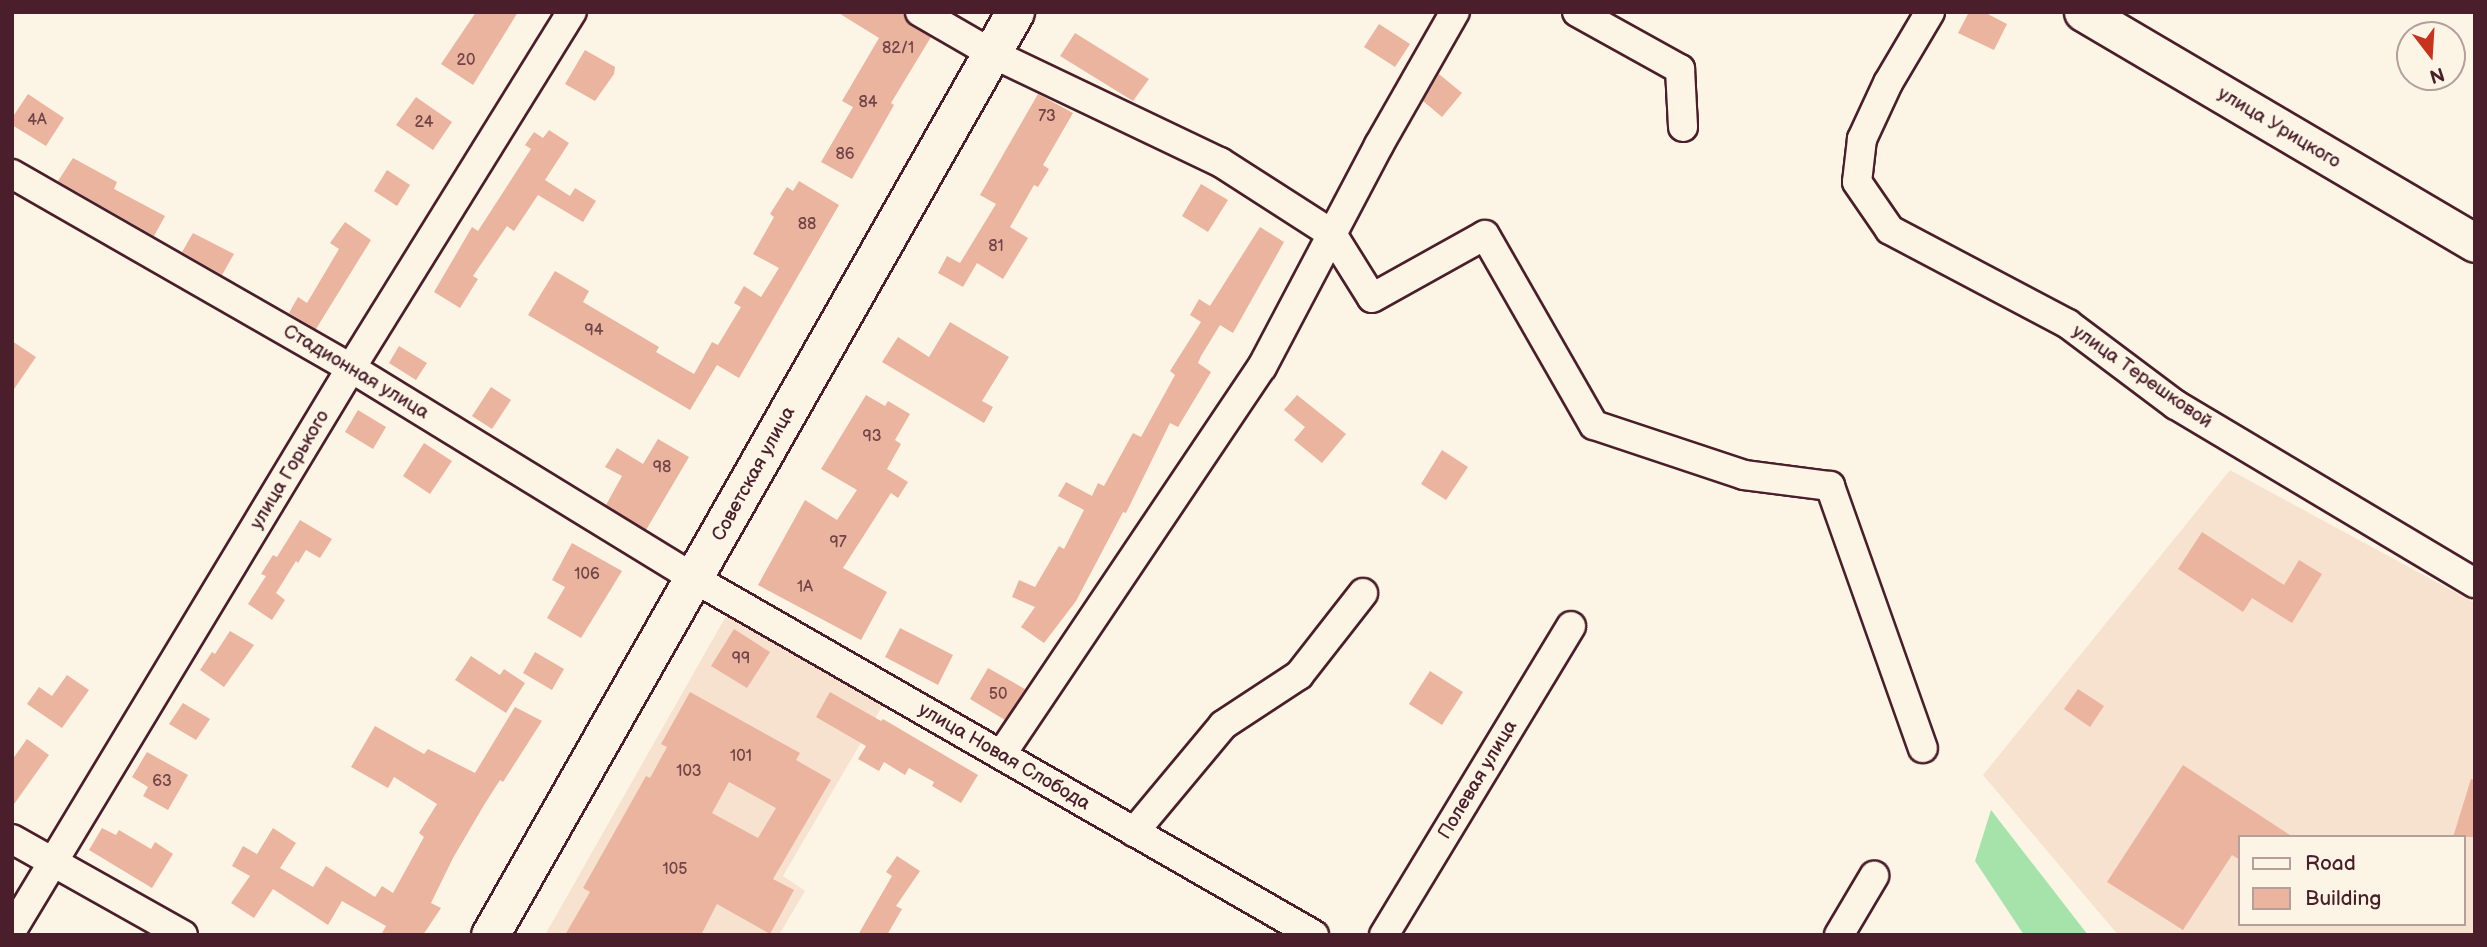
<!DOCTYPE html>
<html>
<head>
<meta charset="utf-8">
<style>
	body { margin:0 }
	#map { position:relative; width:2487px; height:947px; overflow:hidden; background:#fcf5e5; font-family:"Balsamiq Sans",sans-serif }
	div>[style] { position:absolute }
	.built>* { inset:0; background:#f7e2d0 }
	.green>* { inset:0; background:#a6e3aa }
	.building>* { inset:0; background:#eab49f }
	.roads { filter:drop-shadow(2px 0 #4a1f2b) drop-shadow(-2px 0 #4a1f2b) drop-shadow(0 2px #4a1f2b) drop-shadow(0 -2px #4a1f2b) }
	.minor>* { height:28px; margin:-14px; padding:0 14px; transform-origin:14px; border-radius:14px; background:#fcf5e5 }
	.major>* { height:37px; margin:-18.5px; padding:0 18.5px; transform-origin:18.5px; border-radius:18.5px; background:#fcf5e5 }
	span { translate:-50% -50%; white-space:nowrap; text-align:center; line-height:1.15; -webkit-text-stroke:6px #fcf5e5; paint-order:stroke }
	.number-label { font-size:16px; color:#724448 }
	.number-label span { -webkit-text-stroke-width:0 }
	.street-label { font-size:19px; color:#4a1f2b }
	.frame { position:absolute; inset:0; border:14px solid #4a1f2b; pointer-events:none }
	.legend { position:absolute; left:2238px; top:835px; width:228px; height:91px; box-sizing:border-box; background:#fcf5e5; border:2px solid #b59f9b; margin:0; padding:9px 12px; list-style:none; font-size:21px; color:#4a1f2b }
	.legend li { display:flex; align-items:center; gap:14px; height:35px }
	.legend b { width:35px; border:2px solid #b59f9b }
	.north { position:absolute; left:2396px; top:21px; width:70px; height:70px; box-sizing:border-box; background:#fcf5e5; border:2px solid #b59f9b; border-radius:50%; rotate:163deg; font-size:19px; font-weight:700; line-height:28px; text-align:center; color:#4a1f2b }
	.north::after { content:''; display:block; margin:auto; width:24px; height:32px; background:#c8321e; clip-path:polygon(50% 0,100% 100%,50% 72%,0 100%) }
</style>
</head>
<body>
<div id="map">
	<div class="built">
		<i style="clip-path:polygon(evenodd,2230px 470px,2475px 603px,2475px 935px,2118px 935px,1983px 775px,2230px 470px,2240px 837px,2464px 837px,2464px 924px,2240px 924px,2240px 837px)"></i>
		<i style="clip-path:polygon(730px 609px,883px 705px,783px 876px,805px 891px,779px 935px,545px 935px)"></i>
	</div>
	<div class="green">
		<i style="clip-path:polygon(1991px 810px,2088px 935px,2024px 935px,1975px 861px)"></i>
	</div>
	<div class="building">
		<i style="clip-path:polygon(476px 12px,518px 12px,473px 85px,441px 64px)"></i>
		<i style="clip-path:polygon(837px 12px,903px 12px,911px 26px,931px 37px,891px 103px,894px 105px,852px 179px,821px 162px,853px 107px,842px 101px,879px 38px)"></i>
		<i style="clip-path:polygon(1969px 12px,1984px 12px,2007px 24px,1994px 50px,1958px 33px)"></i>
		<i style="clip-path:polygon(1379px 24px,1410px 44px,1395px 67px,1364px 47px)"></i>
		<i style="clip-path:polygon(1075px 33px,1149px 79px,1133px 101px,1060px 56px)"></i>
		<i style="clip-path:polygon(585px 50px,615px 67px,614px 74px,595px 101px,565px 84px)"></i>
		<i style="clip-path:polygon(1439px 74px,1462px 93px,1442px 117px,1423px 101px)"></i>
		<i style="clip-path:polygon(28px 94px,64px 118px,46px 146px,12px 125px,12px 118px)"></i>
		<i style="clip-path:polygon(1038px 94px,1073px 113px,1043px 165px,1049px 169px,1038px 187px,1034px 185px,1010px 227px,1028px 238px,1003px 279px,977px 263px,963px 287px,938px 273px,947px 256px,960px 263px,996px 204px,980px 195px)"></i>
		<i style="clip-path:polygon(416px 97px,452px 122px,433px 150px,396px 125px)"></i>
		<i style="clip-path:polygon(549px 130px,569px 143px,545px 180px,570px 196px,575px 188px,596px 201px,583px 222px,538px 195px,514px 231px,507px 226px,473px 276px,478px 279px,460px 308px,434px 292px,472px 227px,478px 231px,531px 149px,525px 145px,534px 132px,543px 138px)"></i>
		<i style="clip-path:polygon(73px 158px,117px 182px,114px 189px,165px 216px,154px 236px,58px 181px)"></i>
		<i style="clip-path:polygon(387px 170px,410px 185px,397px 206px,374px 191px)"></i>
		<i style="clip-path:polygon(799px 181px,839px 205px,739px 378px,717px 365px,690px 410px,528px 315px,555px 271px,589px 291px,583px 302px,659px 347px,656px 352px,694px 374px,712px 342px,718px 345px,741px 307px,734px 303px,744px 286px,761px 297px,779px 268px,753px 254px,774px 217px,770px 214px,787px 187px,793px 191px)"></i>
		<i style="clip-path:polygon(1201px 184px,1228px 200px,1208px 232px,1182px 216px)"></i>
		<i style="clip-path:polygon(345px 222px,371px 240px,316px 329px,289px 313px,298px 297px,307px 303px,339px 249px,330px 243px)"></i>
		<i style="clip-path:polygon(1260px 227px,1284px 242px,1233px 333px,1220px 325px,1201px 356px,1198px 363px,1211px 372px,1178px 427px,1170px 423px,1126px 513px,1123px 512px,1076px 601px,1044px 643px,1021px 627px,1035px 607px,1012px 597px,1019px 580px,1035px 587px,1059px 546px,1064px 549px,1084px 510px,1058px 496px,1066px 482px,1092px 496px,1098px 483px,1104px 486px,1133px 433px,1141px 437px,1175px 375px,1170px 371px,1201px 322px,1190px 315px,1199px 299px,1210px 306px)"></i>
		<i style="clip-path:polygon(193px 233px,234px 254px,222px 275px,182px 252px)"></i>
		<i style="clip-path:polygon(950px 322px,1009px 357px,982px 401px,993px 407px,984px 423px,882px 362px,898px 337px,929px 357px)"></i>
		<i style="clip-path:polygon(12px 341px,36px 357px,12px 392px)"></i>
		<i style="clip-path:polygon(399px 346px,427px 363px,416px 380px,389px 363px)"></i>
		<i style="clip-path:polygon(491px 387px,511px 400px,492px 429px,472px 416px)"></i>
		<i style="clip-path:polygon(866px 395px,885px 406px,888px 401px,910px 414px,895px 440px,901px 444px,887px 469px,908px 482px,898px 498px,891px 493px,843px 568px,887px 592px,861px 640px,758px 585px,805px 500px,837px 520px,857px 490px,821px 469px)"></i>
		<i style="clip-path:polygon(1297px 395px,1346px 434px,1322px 463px,1294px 440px,1305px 427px,1284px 410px)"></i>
		<i style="clip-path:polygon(358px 410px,386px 427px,373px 449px,345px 432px)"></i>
		<i style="clip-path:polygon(658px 439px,689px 457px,646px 530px,606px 505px,622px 476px,605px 467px,617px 448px,643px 464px)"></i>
		<i style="clip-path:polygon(424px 443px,452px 461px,430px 494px,403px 476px)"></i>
		<i style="clip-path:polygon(1442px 450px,1468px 467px,1446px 500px,1421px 484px)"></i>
		<i style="clip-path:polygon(300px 520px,332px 539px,320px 558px,306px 550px,298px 563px,296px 561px,276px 593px,285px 600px,272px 620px,248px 604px,266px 576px,261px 574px,273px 555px,277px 557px)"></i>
		<i style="clip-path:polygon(2202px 532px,2284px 585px,2299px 560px,2322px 574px,2292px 623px,2252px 598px,2243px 612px,2178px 569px)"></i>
		<i style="clip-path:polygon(572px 543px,622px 571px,581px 638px,547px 618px,565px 587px,552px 580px)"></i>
		<i style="clip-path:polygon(900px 628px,953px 655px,938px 685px,885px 657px)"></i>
		<i style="clip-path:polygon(734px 629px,770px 652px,747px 688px,711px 666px)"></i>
		<i style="clip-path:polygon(230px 631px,254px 645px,224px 687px,200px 670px,212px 652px,215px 654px)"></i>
		<i style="clip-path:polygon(535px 652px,564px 669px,552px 690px,523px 673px)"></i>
		<i style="clip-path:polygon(471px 656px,500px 675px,504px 669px,525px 683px,506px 713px,455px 680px)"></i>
		<i style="clip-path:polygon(988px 668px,1025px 689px,1005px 720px,970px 699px)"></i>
		<i style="clip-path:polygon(1430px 671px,1463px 692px,1442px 725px,1409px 704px)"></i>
		<i style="clip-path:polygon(67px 675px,89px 690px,62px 728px,27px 704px,39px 687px,52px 696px)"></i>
		<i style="clip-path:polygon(2078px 689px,2104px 706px,2090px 727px,2064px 709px)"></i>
		<i style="clip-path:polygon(evenodd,690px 692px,800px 753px,796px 760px,831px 780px,773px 879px,794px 890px,770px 934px,717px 904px,701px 935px,565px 935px,590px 892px,583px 888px,646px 776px,650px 778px,667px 747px,661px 744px,690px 692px,729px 782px,776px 808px,758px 838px,712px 813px,729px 782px)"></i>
		<i style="clip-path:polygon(830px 692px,881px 721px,883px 719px,978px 775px,961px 803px,932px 786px,934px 782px,909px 768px,905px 775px,884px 762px,879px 771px,858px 759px,866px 746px,816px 717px)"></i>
		<i style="clip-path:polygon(183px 703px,210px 719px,196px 740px,169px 724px)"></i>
		<i style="clip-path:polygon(515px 707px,542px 721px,503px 782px,500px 780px,484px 805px,453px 858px,431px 903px,441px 908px,423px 935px,381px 935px,386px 926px,342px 901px,328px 925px,273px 889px,254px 918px,231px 903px,250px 876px,232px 866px,243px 846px,257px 854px,273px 828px,296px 843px,280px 868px,313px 887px,326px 866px,375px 897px,382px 886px,393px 893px,424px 837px,419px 833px,437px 804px,394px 777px,388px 788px,351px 767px,375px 726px,424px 754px,428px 749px,475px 773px)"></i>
		<i style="clip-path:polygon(27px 739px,49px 755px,12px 807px,12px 760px)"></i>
		<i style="clip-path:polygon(147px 752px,188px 775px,168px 810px,143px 796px,148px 787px,132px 777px)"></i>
		<i style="clip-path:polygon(2183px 765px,2293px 837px,2240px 837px,2240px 860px,2232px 855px,2183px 930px,2107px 882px)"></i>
		<i style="clip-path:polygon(2471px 779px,2475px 780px,2475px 837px,2453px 837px)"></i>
		<i style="clip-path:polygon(102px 828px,116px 835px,119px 830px,151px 849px,155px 842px,173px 854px,152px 888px,89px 850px)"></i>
		<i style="clip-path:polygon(897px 856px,920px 871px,896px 906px,902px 909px,887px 935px,858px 935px,892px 876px,886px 872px)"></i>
	</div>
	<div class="roads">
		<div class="minor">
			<i style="left:920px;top:12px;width:82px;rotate:30deg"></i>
			<i style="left:991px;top:53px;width:254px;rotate:25.5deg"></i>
			<i style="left:1220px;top:162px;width:133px;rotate:32.7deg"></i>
			<i style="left:1332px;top:234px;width:75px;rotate:58deg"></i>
			<i style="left:1372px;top:298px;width:129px;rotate:-29.1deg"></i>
			<i style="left:1485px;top:235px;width:219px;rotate:60.2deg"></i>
			<i style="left:1594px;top:425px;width:158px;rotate:18.4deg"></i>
			<i style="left:1744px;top:475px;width:87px;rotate:7.3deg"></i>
			<i style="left:1830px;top:486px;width:278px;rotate:70.5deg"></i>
			<i style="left:1577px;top:12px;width:118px;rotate:29deg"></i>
			<i style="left:1680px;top:69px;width:58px;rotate:87deg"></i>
			<i style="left:1930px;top:12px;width:82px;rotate:120.6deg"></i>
			<i style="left:1888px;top:83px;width:62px;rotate:114.9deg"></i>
			<i style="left:1862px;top:139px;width:43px;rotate:96.6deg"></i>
			<i style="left:1857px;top:182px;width:58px;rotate:55.5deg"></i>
			<i style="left:1890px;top:230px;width:201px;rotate:27.8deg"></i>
			<i style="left:2068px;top:324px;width:135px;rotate:36.9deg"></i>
			<i style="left:2176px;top:405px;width:348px;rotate:30.8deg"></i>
			<i style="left:12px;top:174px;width:391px;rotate:29.8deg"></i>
			<i style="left:351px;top:368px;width:404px;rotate:31.5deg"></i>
			<i style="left:695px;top:579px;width:714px;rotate:29.9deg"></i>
			<i style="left:1001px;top:755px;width:468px;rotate:-56.1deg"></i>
			<i style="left:1262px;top:367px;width:251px;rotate:-62.2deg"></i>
			<i style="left:1379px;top:145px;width:153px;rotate:-60.3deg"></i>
			<i style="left:1134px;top:832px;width:139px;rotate:-50.2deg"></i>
			<i style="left:1223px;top:725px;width:91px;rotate:-33.3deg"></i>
			<i style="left:1299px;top:675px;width:104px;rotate:-52deg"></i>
			<i style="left:12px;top:839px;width:196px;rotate:29.3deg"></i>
			<i style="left:12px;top:930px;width:656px;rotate:-58.9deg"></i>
			<i style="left:351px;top:368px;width:419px;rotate:-58.2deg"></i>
			<i style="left:1384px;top:935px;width:361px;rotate:-58.8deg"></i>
			<i style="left:1839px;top:935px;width:69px;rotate:-59.3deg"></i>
		</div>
		<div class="major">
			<i style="left:2083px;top:12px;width:455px;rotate:30.5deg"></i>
			<i style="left:490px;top:935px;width:1062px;rotate:-60.37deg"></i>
		</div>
	</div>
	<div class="number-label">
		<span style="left:898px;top:49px">82/1</span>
		<span style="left:466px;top:61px">20</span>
		<span style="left:868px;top:103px">84</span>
		<span style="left:1047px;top:117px">73</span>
		<span style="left:37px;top:121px">4А</span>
		<span style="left:424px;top:123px">24</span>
		<span style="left:845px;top:155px">86</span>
		<span style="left:807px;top:225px">88</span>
		<span style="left:996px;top:247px">81</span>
		<span style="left:594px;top:331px">94</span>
		<span style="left:872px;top:437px">93</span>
		<span style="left:662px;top:468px">98</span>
		<span style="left:838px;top:543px">97</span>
		<span style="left:587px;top:575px">106</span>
		<span style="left:805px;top:588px">1А</span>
		<span style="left:741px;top:659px">99</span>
		<span style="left:998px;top:695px">50</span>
		<span style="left:741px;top:757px">101</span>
		<span style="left:689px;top:772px">103</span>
		<span style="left:162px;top:782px">63</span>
		<span style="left:675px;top:870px">105</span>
	</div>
	<div class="street-label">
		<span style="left:2279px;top:128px;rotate:31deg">улица Урицкого</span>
		<span style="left:356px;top:372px;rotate:31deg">Стадионная улица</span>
		<span style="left:2142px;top:377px;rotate:35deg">улица Терешковой</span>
		<span style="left:290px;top:470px;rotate:-59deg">улица Горького</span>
		<span style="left:754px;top:474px;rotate:-61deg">Советская улица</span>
		<span style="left:1004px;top:757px;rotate:30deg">улица Новая Слобода</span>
		<span style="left:1478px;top:780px;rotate:-59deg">Полевая улица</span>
	</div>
	<div class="frame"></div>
	<ul class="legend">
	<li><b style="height:9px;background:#fcf5e5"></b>Road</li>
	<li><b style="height:19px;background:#eab49f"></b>Building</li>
	</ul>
	<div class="north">N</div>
</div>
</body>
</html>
